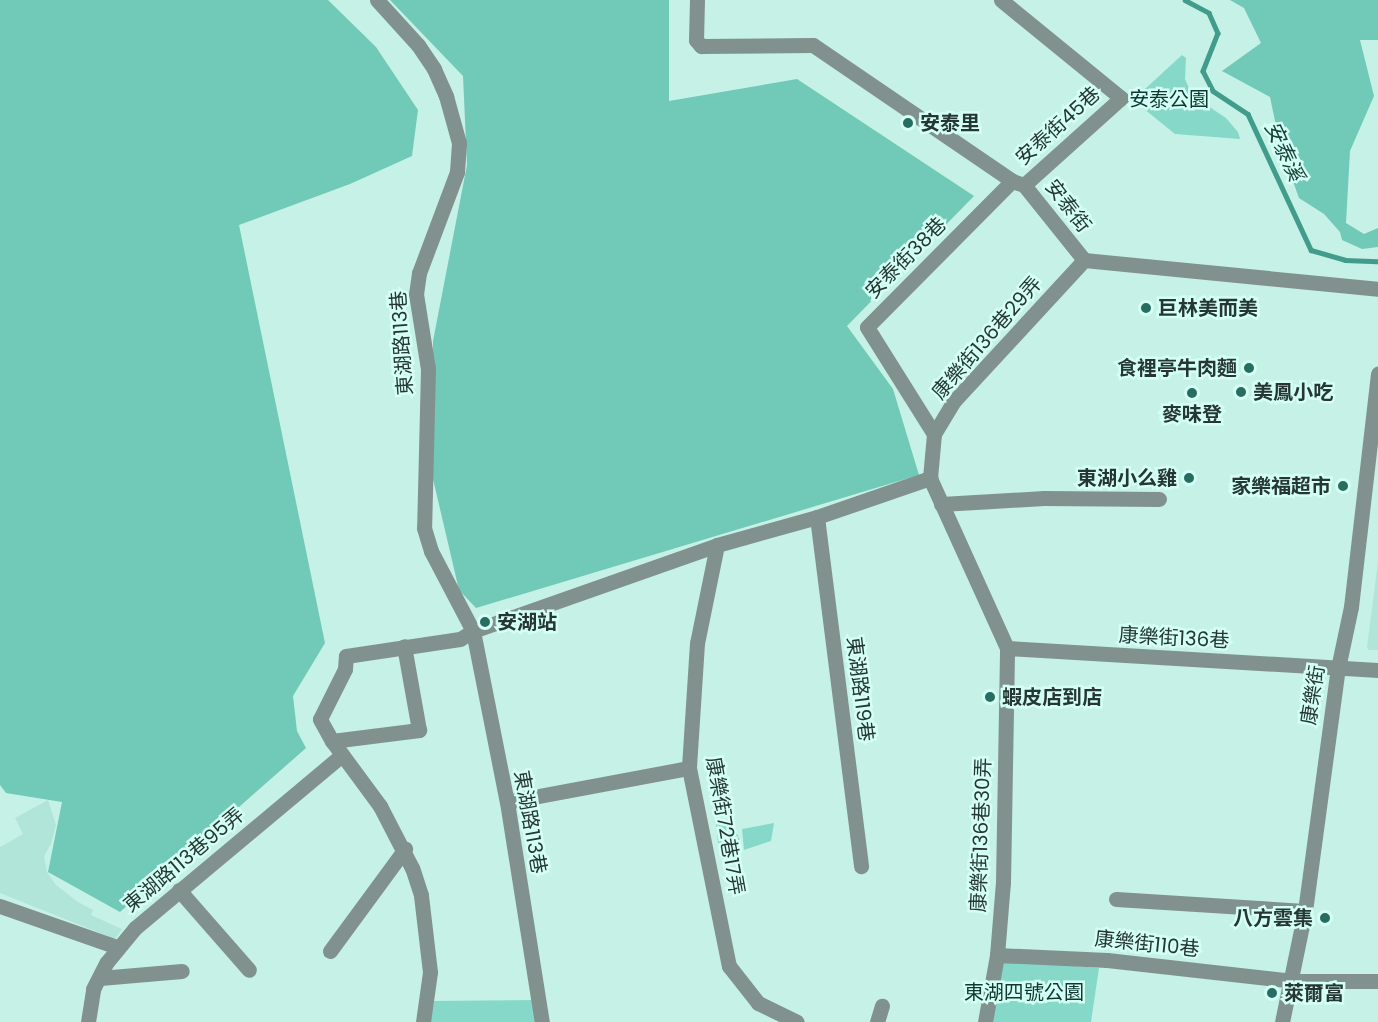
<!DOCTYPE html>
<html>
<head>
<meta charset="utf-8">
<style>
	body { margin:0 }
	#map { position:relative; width:1378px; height:1022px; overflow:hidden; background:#c6f1e7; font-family:Poppins,"Noto Sans TC",sans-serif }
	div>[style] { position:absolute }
	.built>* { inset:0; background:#b1e5da }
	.green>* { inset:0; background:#86d9c8 }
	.forest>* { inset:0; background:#71c9b8 }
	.stream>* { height:4.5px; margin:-2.25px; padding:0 2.25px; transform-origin:2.25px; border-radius:2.25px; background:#429c8c }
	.minor>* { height:15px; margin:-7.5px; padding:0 7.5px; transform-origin:7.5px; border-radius:7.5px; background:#81928e }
	.dots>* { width:16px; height:16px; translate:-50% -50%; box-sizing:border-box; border:3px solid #d3fff5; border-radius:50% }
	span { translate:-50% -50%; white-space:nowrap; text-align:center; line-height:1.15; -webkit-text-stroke:5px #d3fff5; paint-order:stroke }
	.park-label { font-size:20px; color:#0e3831 }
	.poi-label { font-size:20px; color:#263733; font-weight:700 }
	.left { translate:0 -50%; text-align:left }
	.right { translate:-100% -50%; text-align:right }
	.street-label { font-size:20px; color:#263733 }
	.water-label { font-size:21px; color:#18413a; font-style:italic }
</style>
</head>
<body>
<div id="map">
	<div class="built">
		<i style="clip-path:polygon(1378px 562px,1378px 650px,1369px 650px,1367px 647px)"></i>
		<i style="clip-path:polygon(48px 800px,56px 825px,51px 844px,44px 856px,47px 872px,56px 885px,78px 902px,93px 910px,91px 915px,122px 929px,115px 939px,0 893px,0 847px,23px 834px,15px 818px)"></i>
	</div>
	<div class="green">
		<i style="clip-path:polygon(1182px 55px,1186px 58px,1185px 79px,1189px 88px,1199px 100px,1226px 118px,1238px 132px,1240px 139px,1175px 134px,1133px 100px)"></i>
		<i style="clip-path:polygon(731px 819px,740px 841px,718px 843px,716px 823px)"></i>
		<i style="clip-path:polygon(774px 823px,771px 841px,744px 850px,742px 829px)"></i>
		<i style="clip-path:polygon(999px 960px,1099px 968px,1091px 1022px,989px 1022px)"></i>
		<i style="clip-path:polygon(535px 1000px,539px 1022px,430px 1022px,434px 1001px)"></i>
	</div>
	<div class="forest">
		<i style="clip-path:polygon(0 0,328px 0,376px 47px,418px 110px,412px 156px,350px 184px,239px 225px,325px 643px,293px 696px,297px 731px,306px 748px,120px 912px,48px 872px,62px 802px,6px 793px,0 785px)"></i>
		<i style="clip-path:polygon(390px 0,669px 0,669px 101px,797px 79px,974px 196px,847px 326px,893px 389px,919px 475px,476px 608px,459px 590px,433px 479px,433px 341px,467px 165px,463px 76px)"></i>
		<i style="clip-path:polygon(1230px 0,1378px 0,1378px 40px,1360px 40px,1374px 96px,1350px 151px,1346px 223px,1364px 234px,1378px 228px,1378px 247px,1362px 249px,1342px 240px,1340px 232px,1324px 214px,1299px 198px,1280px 145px,1270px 97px,1222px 71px,1261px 43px,1244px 8px)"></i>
	</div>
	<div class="stream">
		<i style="left:1185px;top:0;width:27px;rotate:28deg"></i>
		<i style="left:1209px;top:13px;width:22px;rotate:66deg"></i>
		<i style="left:1218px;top:33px;width:41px;rotate:111.5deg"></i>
		<i style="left:1203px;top:71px;width:22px;rotate:63deg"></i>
		<i style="left:1213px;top:91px;width:42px;rotate:33.3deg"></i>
		<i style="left:1248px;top:114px;width:150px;rotate:65.1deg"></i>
		<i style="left:1311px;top:250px;width:35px;rotate:16deg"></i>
		<i style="left:1345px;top:260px;width:32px;rotate:2deg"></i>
	</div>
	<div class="minor">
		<i style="left:377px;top:0;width:61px;rotate:47.7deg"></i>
		<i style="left:418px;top:45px;width:29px;rotate:56deg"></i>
		<i style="left:434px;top:69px;width:30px;rotate:66deg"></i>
		<i style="left:446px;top:96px;width:49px;rotate:74.5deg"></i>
		<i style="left:459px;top:143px;width:29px;rotate:94deg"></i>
		<i style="left:457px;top:172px;width:108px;rotate:110.6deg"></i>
		<i style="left:419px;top:273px;width:21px;rotate:98deg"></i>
		<i style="left:416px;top:294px;width:76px;rotate:80.9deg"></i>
		<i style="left:428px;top:369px;width:159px;rotate:91.4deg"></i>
		<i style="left:424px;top:528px;width:24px;rotate:73deg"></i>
		<i style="left:431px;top:551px;width:90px;rotate:62.3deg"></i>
		<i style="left:473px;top:631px;width:174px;rotate:78.8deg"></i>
		<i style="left:507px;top:802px;width:223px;rotate:81deg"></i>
		<i style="left:697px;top:0;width:40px;rotate:91.4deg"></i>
		<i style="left:696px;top:40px;width:8px;rotate:50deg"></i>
		<i style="left:701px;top:46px;width:112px;rotate:-0.5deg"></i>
		<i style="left:813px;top:45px;width:241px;rotate:34.3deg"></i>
		<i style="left:1012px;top:181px;width:13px;rotate:18deg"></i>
		<i style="left:1024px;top:185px;width:96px;rotate:51.3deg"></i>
		<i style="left:1084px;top:260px;width:295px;rotate:5.6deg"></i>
		<i style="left:1001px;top:0;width:155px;rotate:39.2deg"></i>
		<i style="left:1121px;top:98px;width:130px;rotate:138.1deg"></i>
		<i style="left:934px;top:434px;width:126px;rotate:-122.1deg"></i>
		<i style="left:867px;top:327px;width:206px;rotate:-45.2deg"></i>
		<i style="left:941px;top:504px;width:103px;rotate:-3.3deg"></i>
		<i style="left:1044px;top:498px;width:115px;rotate:0.5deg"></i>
		<i style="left:817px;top:517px;width:352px;rotate:82.8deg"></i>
		<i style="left:717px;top:545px;width:100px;rotate:101.5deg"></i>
		<i style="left:697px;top:643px;width:125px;rotate:93.7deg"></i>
		<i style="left:689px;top:768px;width:202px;rotate:78.6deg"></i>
		<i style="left:729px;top:966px;width:47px;rotate:51.9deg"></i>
		<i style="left:758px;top:1003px;width:43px;rotate:26deg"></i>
		<i style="left:1007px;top:648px;width:372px;rotate:3.4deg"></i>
		<i style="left:332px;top:741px;width:88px;rotate:-7.2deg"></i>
		<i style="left:419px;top:730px;width:85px;rotate:-100.1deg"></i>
		<i style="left:507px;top:802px;width:185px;rotate:-10.6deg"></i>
		<i style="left:179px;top:890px;width:106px;rotate:48.8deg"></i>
		<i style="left:1116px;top:899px;width:189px;rotate:3.6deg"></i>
		<i style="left:0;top:906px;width:124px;rotate:19.3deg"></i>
		<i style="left:330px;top:951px;width:127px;rotate:-53.7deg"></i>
		<i style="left:997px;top:955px;width:110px;rotate:2.6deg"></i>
		<i style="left:1107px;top:960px;width:187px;rotate:6.4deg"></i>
		<i style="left:1293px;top:981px;width:85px"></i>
		<i style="left:100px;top:978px;width:82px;rotate:-4.9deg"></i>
		<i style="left:88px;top:1022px;width:33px;rotate:-81deg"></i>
		<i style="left:93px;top:989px;width:30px;rotate:-63deg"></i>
		<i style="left:107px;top:962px;width:44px;rotate:-50.5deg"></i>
		<i style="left:135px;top:928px;width:270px;rotate:-39.9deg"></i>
		<i style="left:423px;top:1022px;width:50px;rotate:-82deg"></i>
		<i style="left:430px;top:972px;width:78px;rotate:-96.7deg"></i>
		<i style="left:421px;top:895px;width:28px;rotate:-108deg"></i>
		<i style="left:412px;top:868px;width:70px;rotate:-117.3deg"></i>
		<i style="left:380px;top:806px;width:81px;rotate:-126.4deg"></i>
		<i style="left:332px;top:741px;width:25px;rotate:-119deg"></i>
		<i style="left:320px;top:719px;width:56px;rotate:-63.4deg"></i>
		<i style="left:345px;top:669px;width:13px;rotate:-86deg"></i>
		<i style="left:346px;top:656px;width:115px;rotate:-8.5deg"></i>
		<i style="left:460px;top:639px;width:15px;rotate:-32deg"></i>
		<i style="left:473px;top:631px;width:259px;rotate:-19.4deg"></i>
		<i style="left:717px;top:545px;width:104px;rotate:-15.6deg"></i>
		<i style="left:817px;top:517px;width:120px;rotate:-19deg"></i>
		<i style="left:877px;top:1022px;width:17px;rotate:-73deg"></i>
		<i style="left:985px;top:1022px;width:68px;rotate:-79.8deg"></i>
		<i style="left:997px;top:955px;width:73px;rotate:-85.3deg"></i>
		<i style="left:1003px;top:882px;width:234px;rotate:-89deg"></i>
		<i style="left:1007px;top:648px;width:187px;rotate:-114.4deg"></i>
		<i style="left:930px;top:478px;width:44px;rotate:-84.8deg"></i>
		<i style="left:934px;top:434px;width:39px;rotate:-59deg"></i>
		<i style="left:954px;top:401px;width:192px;rotate:-47.3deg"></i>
		<i style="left:1282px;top:1022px;width:113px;rotate:-78.3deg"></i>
		<i style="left:1305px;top:911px;width:245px;rotate:-82.3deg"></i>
		<i style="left:1338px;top:668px;width:62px;rotate:-78deg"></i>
		<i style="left:1351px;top:607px;width:235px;rotate:-83.4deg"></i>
	</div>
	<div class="dots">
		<i style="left:908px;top:123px;background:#276d61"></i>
		<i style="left:1146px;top:308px;background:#276d61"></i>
		<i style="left:1249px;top:368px;background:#276d61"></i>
		<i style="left:1241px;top:392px;background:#276d61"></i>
		<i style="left:1192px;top:393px;background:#276d61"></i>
		<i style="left:1189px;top:478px;background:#276d61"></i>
		<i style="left:1343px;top:486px;background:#276d61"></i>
		<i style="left:485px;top:622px;background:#276d61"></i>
		<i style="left:990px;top:697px;background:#276d61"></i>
		<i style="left:1325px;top:918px;background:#276d61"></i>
		<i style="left:1272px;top:993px;background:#276d61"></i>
	</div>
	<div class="park-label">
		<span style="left:1169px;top:99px">安泰公園</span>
		<span style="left:1024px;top:992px">東湖四號公園</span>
	</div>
	<div class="poi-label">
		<span class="left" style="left:920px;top:123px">安泰里</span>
		<span class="left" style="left:1158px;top:308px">巨林美而美</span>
		<span class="right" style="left:1237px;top:368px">食裡亭牛肉麵</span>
		<span class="left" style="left:1253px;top:392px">美鳳小吃</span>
		<span style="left:1192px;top:414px">麥味登</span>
		<span class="right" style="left:1177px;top:478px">東湖小么雞</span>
		<span class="right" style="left:1331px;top:486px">家樂福超市</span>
		<span class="left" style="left:497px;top:622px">安湖站</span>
		<span class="left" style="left:1002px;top:697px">蝦皮店到店</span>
		<span class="right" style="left:1313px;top:918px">八方雲集</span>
		<span class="left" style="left:1284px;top:993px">萊爾富</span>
	</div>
	<div class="street-label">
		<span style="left:1058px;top:126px;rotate:-42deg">安泰街45巷</span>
		<span style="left:1068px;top:206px;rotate:52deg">安泰街</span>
		<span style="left:906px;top:258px;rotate:-45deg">安泰街38巷</span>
		<span style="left:987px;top:338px;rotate:-49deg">康樂街136巷29弄</span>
		<span style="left:402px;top:343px;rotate:-94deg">東湖路113巷</span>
		<span style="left:1174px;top:638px;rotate:3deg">康樂街136巷</span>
		<span style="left:860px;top:689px;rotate:83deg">東湖路119巷</span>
		<span style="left:1313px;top:695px;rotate:-81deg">康樂街</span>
		<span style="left:530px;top:822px;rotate:80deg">東湖路113巷</span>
		<span style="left:725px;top:826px;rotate:80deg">康樂街72巷17弄</span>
		<span style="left:981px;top:835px;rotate:-88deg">康樂街136巷30弄</span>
		<span style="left:184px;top:860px;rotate:-40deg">東湖路113巷95弄</span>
		<span style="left:1147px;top:944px;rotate:6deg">康樂街110巷</span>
	</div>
	<div class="water-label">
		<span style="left:1284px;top:151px;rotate:65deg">安泰溪</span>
	</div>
</div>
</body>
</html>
